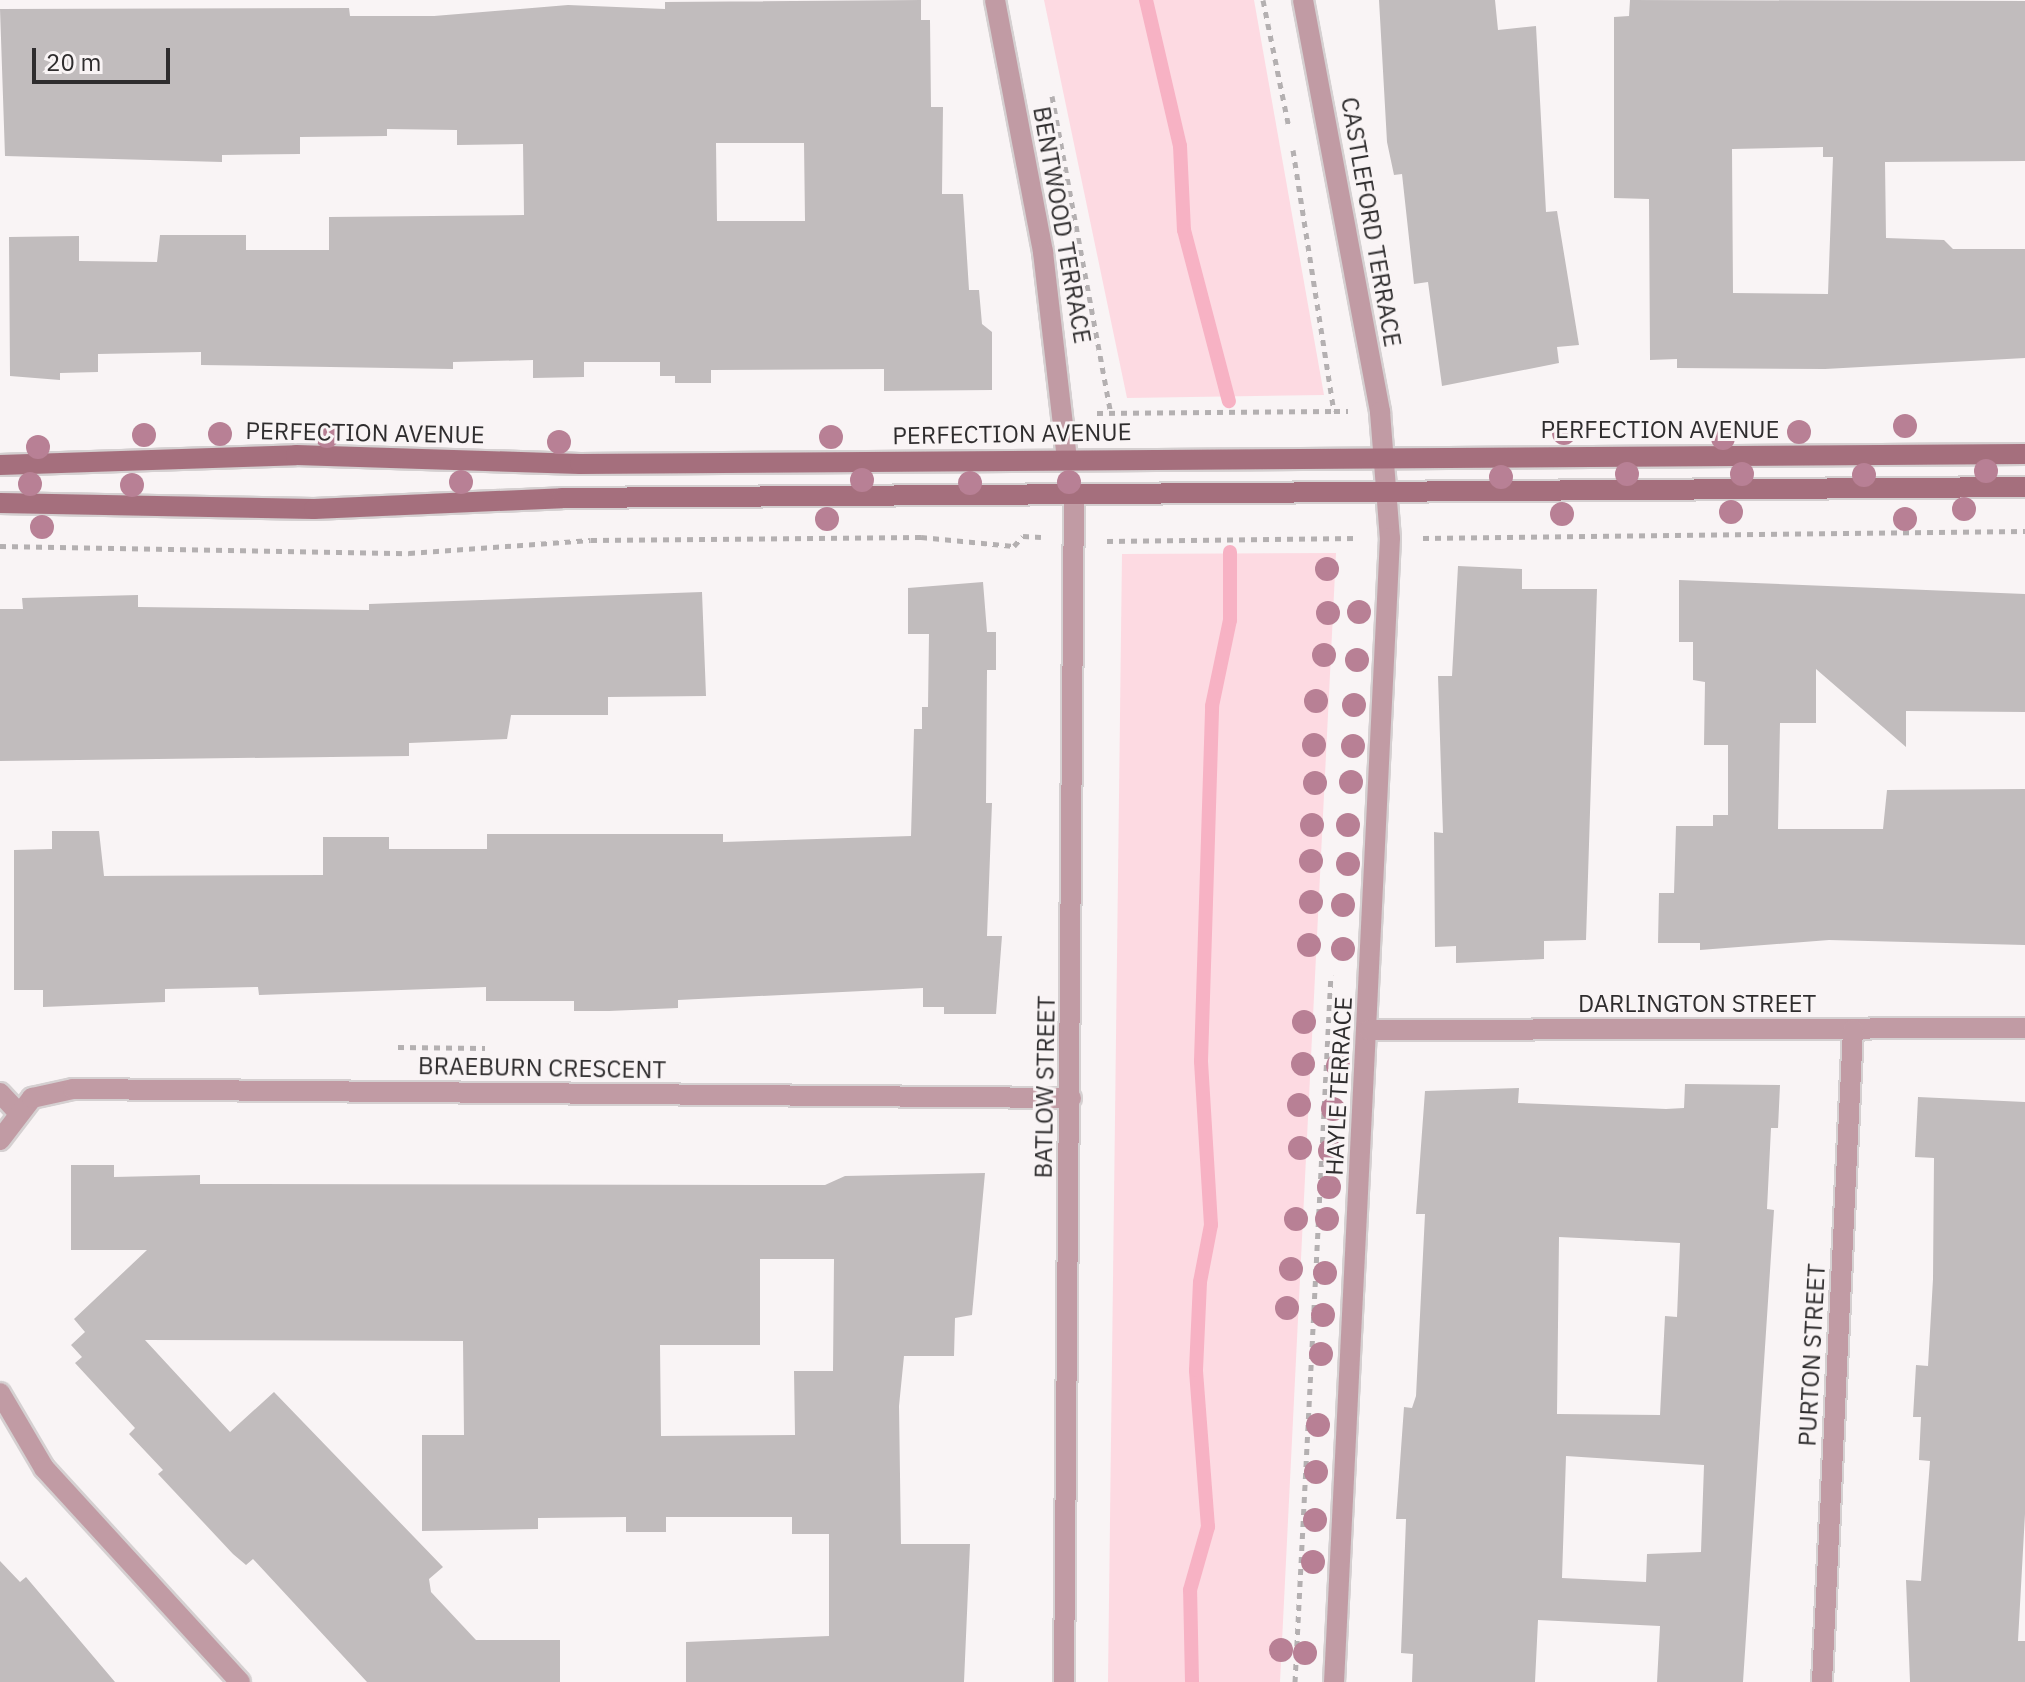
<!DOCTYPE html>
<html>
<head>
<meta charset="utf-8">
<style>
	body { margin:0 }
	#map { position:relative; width:2025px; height:1682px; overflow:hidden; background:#f9f4f5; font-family:"IBM Plex Sans",sans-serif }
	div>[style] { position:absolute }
	.green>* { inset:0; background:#fddae2 }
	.stream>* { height:14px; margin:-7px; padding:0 7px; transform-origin:7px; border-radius:7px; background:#f7b2c4 }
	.building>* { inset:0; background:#c1bcbd }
	.path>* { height:5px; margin-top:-2.5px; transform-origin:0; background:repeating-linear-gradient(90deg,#b4b0b1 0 6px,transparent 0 12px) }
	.roads { filter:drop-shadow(2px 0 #d5d0d1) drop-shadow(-2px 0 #d5d0d1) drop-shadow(0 2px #d5d0d1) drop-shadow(0 -2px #d5d0d1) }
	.street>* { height:20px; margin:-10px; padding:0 10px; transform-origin:10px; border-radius:10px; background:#c19ba4 }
	.secondary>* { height:20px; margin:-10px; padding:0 10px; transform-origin:10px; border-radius:10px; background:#a56f7d }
	.trees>* { width:24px; height:24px; margin:-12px; border-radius:50%; background:#b88095 }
	span { translate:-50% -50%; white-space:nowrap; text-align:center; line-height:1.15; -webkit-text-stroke:6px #f9f4f5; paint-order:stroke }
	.street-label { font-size:24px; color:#2f2d2e }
	.scale { position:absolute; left:32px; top:48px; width:138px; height:36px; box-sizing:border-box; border:4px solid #2f2d2e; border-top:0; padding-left:10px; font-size:24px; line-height:28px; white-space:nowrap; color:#2f2d2e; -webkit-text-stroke:6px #f9f4f5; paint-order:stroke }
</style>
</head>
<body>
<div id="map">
	<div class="green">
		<i style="clip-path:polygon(1044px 0,1254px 0,1324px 395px,1127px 398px)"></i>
		<i style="clip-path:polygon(1336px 553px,1280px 1682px,1108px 1682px,1122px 554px)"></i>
	</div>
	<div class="stream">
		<i style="left:1146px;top:0;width:150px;rotate:76.9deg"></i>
		<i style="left:1180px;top:146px;width:84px;rotate:87.3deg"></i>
		<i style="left:1184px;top:230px;width:177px;rotate:75.3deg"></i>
		<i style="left:1192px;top:1682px;width:92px;rotate:-91.2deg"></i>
		<i style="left:1190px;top:1590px;width:66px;rotate:-74.1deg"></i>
		<i style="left:1208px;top:1527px;width:157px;rotate:-94.4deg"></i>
		<i style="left:1196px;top:1370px;width:88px;rotate:-87.4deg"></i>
		<i style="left:1200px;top:1282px;width:58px;rotate:-79.1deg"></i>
		<i style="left:1211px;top:1225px;width:164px;rotate:-93.5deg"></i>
		<i style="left:1201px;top:1061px;width:355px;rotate:-88.2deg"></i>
		<i style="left:1212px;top:706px;width:88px;rotate:-78.2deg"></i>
		<i style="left:1230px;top:620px;width:68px;rotate:-90deg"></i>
	</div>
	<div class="building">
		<i style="clip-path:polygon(evenodd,921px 0,921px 20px,930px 20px,931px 107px,943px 107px,942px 194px,963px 194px,969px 290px,979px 290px,982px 324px,992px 332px,992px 390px,884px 391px,884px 369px,711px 370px,711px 383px,675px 383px,675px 376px,660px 376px,660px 362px,584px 362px,584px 377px,533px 378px,533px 360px,453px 362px,453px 369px,201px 365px,201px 352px,98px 354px,98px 372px,60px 373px,60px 380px,10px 376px,9px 237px,79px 236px,79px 261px,157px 262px,160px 235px,246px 235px,246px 250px,329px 250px,329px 217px,524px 215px,523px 144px,457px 145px,457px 130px,387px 129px,387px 136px,300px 137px,300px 154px,222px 155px,222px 162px,5px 156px,0 9px,349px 8px,350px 16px,434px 16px,568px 5px,665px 9px,665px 2px,921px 0,716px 143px,804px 143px,805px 221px,717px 221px,716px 143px)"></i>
		<i style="clip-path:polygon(1379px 0,1495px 0,1498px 30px,1536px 26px,1546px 212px,1557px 211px,1579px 345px,1557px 347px,1559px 363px,1442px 386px,1428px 282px,1414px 284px,1402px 174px,1394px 175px,1387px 142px)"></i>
		<i style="clip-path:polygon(evenodd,1630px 0,2025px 1px,2025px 161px,1885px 162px,1886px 238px,1944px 240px,1953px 249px,2025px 249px,2025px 358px,1825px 369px,1677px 368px,1677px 359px,1650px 360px,1649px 199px,1614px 198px,1614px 17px,1629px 16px,1630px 0,1823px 147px,1823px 157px,1833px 157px,1828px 294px,1733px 293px,1732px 149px,1823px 147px)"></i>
		<i style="clip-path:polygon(1458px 566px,1522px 569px,1522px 589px,1597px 589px,1586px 940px,1544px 941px,1544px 959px,1456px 963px,1456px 946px,1435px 947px,1434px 832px,1443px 833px,1438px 676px,1452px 676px)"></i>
		<i style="clip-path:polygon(1679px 580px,2025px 594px,2025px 712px,1906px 711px,1906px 747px,1816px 669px,1816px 723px,1780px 723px,1778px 829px,1883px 829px,1887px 790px,2025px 789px,2025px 945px,1829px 940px,1700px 950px,1700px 943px,1658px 943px,1659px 893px,1674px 893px,1676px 826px,1713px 826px,1713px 815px,1728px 815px,1728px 745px,1704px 745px,1705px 682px,1693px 680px,1693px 642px,1679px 642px)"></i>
		<i style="clip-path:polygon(983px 582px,987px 632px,996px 632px,996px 670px,987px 670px,986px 803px,992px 803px,987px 936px,1002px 936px,996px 1014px,944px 1014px,944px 1007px,923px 1007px,923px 988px,678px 1000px,678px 1008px,609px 1011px,574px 1011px,574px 1001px,486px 1001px,486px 987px,259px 995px,258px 987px,165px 989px,165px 1002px,43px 1007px,43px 990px,14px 990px,14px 850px,52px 849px,52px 831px,99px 831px,104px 876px,323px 875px,323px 837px,389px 837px,389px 849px,487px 849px,487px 834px,723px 834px,723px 842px,911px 836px,914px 729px,922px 729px,922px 707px,928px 707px,929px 634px,908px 634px,908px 588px)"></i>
		<i style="clip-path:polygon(702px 592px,706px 696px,608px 697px,608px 715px,511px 715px,507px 739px,409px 743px,409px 756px,0 761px,0 609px,23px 609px,22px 598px,138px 595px,138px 607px,369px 610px,369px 604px)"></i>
		<i style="clip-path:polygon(evenodd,1685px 1084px,1780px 1085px,1778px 1128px,1771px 1128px,1767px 1209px,1774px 1210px,1743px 1682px,1657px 1682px,1660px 1626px,1538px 1620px,1535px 1682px,1412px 1682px,1413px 1654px,1401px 1653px,1406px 1519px,1396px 1519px,1404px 1407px,1412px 1408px,1416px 1396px,1425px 1214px,1416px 1214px,1425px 1091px,1519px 1088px,1518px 1103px,1666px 1109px,1684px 1108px,1685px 1084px,1559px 1237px,1680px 1243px,1677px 1317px,1665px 1316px,1660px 1415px,1557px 1414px,1559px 1237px,1685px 1084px,1566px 1456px,1704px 1465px,1701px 1552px,1647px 1554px,1646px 1582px,1562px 1578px,1566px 1456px)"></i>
		<i style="clip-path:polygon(1918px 1097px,2025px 1102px,2025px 1514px,2018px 1641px,2025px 1641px,2025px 1682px,1910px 1682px,1906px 1580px,1921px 1581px,1930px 1461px,1919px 1460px,1921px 1417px,1913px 1417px,1916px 1365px,1928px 1366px,1933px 1279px,1934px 1158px,1915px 1157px)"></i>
		<i style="clip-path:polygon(evenodd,71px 1165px,114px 1165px,114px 1177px,200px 1175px,200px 1184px,825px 1185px,845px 1176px,985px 1173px,972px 1315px,955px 1318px,954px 1356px,904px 1356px,899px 1406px,901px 1544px,970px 1544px,964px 1682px,686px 1682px,686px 1642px,829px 1636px,829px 1534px,792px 1534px,792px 1517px,666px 1517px,666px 1532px,626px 1532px,626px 1517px,538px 1518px,538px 1529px,422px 1531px,422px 1435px,464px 1435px,463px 1341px,145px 1340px,230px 1432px,274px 1392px,443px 1567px,429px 1579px,431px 1592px,476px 1640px,560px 1640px,560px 1682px,367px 1682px,253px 1559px,246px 1565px,233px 1554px,158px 1474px,163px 1470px,129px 1434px,135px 1428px,75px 1363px,82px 1357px,71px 1345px,85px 1332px,74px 1319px,147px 1250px,71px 1250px,71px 1165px,760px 1259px,834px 1259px,833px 1371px,794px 1371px,795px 1435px,661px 1436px,660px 1345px,760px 1345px,760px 1259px)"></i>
		<i style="clip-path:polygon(0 1561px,20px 1582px,26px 1577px,115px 1682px,0 1682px)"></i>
	</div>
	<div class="path">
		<i style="left:1263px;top:0;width:131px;rotate:78.5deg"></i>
		<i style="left:1052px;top:96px;width:323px;rotate:79.5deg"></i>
		<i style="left:1293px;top:150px;width:264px;rotate:81.1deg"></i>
		<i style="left:1334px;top:411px;width:14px"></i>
		<i style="left:1097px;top:413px;width:237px;rotate:-0.5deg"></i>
		<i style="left:1423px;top:538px;width:602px;rotate:-0.67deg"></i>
		<i style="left:1107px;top:541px;width:250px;rotate:-0.7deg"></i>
		<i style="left:0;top:546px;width:409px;rotate:1deg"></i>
		<i style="left:409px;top:553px;width:182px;rotate:-4.1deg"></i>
		<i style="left:591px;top:540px;width:330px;rotate:-0.5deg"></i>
		<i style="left:921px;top:537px;width:93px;rotate:5.5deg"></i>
		<i style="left:1014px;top:546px;width:13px;rotate:-48deg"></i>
		<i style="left:1023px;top:536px;width:18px;rotate:3deg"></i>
		<i style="left:398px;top:1047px;width:87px;rotate:0.7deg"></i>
		<i style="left:1295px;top:1682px;width:708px;rotate:-87.09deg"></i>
	</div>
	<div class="roads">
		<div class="street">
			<i style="left:995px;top:0;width:257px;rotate:79.2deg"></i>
			<i style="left:1043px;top:252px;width:208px;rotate:83.4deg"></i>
			<i style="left:1303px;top:0;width:419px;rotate:79.4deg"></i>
			<i style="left:1380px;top:412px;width:126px;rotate:85.5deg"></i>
			<i style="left:1390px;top:538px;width:1145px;rotate:92.8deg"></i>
			<i style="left:1369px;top:1030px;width:656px;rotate:-0.17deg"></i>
			<i style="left:0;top:1093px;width:25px;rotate:47deg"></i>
			<i style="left:0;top:1140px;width:53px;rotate:-52.7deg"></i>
			<i style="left:32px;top:1098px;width:42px;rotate:-12.4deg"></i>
			<i style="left:73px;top:1089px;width:998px;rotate:0.52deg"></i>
			<i style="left:0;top:1393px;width:87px;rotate:59.6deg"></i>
			<i style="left:44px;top:1468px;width:290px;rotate:47.5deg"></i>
			<i style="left:1064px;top:1682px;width:1189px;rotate:-89.52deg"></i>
			<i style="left:1822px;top:1682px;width:653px;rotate:-87.28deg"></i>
		</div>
		<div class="secondary">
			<i style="left:0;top:465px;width:296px;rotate:-1.9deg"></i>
			<i style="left:296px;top:455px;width:284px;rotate:1.8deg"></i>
			<i style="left:580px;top:464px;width:1445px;rotate:-0.4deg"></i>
			<i style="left:0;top:503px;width:314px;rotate:1.1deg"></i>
			<i style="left:314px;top:509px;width:248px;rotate:-2.5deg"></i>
			<i style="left:562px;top:498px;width:1463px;rotate:-0.43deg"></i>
		</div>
	</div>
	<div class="trees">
		<i style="left:1905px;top:426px"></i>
		<i style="left:1799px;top:432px"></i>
		<i style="left:1564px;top:433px"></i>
		<i style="left:220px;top:434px"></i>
		<i style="left:144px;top:435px"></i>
		<i style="left:327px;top:436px"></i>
		<i style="left:831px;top:437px"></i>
		<i style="left:1723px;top:438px"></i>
		<i style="left:559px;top:442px"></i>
		<i style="left:38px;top:447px"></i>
		<i style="left:1986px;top:471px"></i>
		<i style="left:1627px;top:474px"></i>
		<i style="left:1742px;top:474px"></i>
		<i style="left:1864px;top:475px"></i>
		<i style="left:1501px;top:477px"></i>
		<i style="left:862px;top:480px"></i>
		<i style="left:461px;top:482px"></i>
		<i style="left:1069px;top:482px"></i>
		<i style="left:970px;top:483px"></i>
		<i style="left:30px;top:484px"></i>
		<i style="left:132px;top:485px"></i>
		<i style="left:1964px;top:509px"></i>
		<i style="left:1731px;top:512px"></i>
		<i style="left:1562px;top:514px"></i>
		<i style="left:827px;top:519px"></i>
		<i style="left:1905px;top:519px"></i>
		<i style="left:42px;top:527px"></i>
		<i style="left:1327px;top:569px"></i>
		<i style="left:1359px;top:612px"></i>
		<i style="left:1328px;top:613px"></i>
		<i style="left:1324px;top:655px"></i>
		<i style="left:1357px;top:660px"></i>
		<i style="left:1316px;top:701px"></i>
		<i style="left:1354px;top:705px"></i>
		<i style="left:1314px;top:745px"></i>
		<i style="left:1353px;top:746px"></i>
		<i style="left:1351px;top:782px"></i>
		<i style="left:1315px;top:783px"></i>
		<i style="left:1312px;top:825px"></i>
		<i style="left:1348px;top:825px"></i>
		<i style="left:1311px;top:861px"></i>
		<i style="left:1348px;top:864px"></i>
		<i style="left:1311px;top:902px"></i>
		<i style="left:1343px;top:905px"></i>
		<i style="left:1309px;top:945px"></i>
		<i style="left:1343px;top:949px"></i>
		<i style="left:1304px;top:1022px"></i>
		<i style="left:1303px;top:1064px"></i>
		<i style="left:1338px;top:1066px"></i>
		<i style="left:1299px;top:1105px"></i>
		<i style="left:1333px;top:1109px"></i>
		<i style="left:1300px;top:1148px"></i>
		<i style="left:1330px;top:1151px"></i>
		<i style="left:1329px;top:1187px"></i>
		<i style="left:1296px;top:1219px"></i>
		<i style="left:1327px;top:1219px"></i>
		<i style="left:1291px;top:1269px"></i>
		<i style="left:1325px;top:1273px"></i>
		<i style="left:1287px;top:1308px"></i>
		<i style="left:1323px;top:1315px"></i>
		<i style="left:1321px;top:1354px"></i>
		<i style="left:1318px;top:1425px"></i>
		<i style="left:1316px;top:1472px"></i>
		<i style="left:1315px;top:1520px"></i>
		<i style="left:1313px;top:1562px"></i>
		<i style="left:1281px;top:1650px"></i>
		<i style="left:1305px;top:1653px"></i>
	</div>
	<div class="street-label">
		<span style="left:1371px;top:222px;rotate:80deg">CASTLEFORD TERRACE</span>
		<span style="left:1062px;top:225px;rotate:80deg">BENTWOOD TERRACE</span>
		<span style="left:1660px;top:430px">PERFECTION AVENUE</span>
		<span style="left:365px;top:433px;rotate:1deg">PERFECTION AVENUE</span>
		<span style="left:1012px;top:434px;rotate:-1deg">PERFECTION AVENUE</span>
		<span style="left:1697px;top:1004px">DARLINGTON STREET</span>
		<span style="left:542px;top:1068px;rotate:1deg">BRAEBURN CRESCENT</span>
		<span style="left:1339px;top:1086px;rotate:-87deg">HAYLE TERRACE</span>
		<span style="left:1045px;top:1087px;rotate:-89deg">BATLOW STREET</span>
		<span style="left:1812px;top:1355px;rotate:-87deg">PURTON STREET</span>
	</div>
	<div class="scale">20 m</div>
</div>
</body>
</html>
